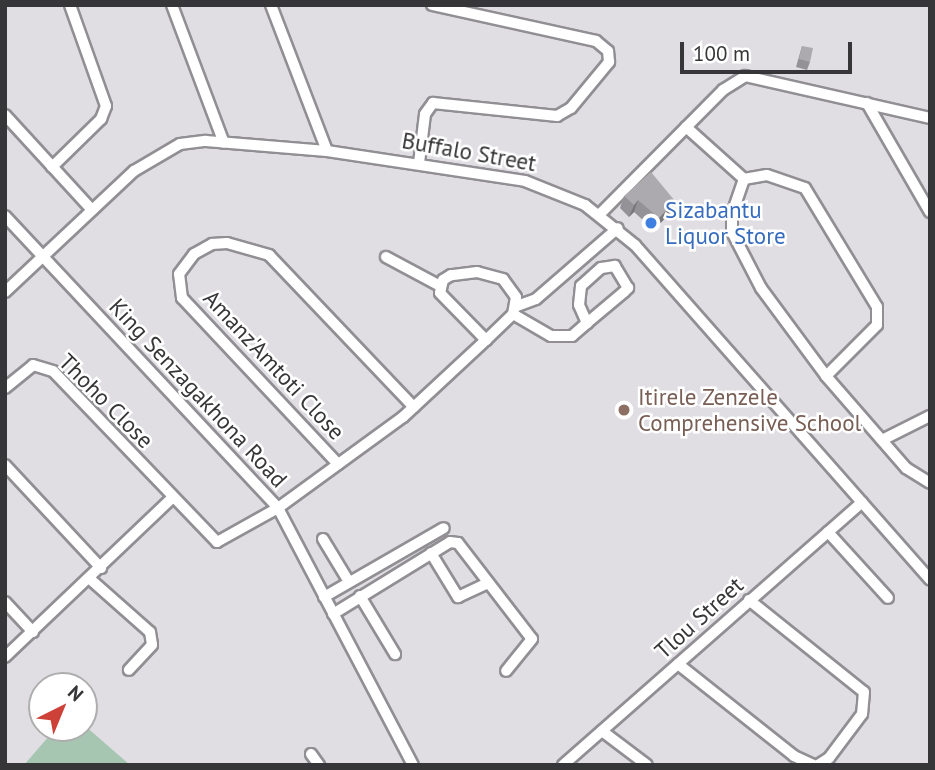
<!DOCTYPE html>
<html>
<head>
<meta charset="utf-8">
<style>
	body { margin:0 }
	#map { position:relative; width:935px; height:770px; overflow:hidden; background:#e0dee3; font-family:"PT Sans",sans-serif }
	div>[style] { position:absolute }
	.green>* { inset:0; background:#a6c6b2 }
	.roads { filter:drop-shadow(2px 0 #918f94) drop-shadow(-2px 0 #918f94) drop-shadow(0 2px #918f94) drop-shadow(0 -2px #918f94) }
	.minor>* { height:10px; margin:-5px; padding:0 5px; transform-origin:5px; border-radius:5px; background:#fff }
	.wall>* { inset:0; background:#949296 }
	.shaded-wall>* { inset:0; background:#78777a }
	.building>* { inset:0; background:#acaaaf }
	.dots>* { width:19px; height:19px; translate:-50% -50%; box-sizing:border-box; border:4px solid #fff; border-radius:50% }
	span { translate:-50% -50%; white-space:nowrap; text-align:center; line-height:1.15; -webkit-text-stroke:5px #fff; paint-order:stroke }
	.street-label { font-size:23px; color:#363537 }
	.shop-label { font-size:23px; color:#366cbe }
	.left { translate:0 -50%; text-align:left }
	.education-label { font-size:23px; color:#785e54 }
	.frame { position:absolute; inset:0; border:7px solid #363537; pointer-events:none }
	.north { position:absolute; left:28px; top:672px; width:70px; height:70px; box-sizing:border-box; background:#fff; border:2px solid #afaeaf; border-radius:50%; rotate:43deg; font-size:19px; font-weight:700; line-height:28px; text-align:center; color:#363537 }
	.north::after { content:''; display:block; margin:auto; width:24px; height:32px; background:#ce4138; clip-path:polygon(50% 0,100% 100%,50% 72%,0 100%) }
	.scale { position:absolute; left:680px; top:42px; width:172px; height:32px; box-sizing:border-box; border:4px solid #363537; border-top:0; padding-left:9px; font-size:21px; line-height:24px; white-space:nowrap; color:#363537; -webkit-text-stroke:5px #fff; paint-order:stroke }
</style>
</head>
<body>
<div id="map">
	<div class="green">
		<i style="clip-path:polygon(84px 725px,130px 765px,24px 765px,56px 728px)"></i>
	</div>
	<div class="roads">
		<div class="minor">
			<i style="left:172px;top:5px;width:147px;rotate:69.4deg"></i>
			<i style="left:271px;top:5px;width:156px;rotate:69deg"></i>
			<i style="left:867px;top:103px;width:126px;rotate:60deg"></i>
			<i style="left:5px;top:115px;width:129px;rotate:47.5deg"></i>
			<i style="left:686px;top:127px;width:78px;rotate:41.9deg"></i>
			<i style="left:744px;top:179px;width:23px;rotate:-10deg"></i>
			<i style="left:767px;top:175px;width:40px;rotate:18.9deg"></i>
			<i style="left:805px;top:188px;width:139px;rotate:58.8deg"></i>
			<i style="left:877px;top:307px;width:18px;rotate:90deg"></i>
			<i style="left:877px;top:325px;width:72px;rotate:135deg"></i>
			<i style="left:419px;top:163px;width:49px;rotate:-83deg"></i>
			<i style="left:425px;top:114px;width:14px;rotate:-54deg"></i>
			<i style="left:433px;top:103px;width:125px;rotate:6deg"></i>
			<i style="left:557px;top:116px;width:16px;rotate:-30deg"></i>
			<i style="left:571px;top:108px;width:60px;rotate:-50.4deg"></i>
			<i style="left:609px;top:62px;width:11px;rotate:-95deg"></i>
			<i style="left:608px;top:51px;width:16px;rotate:-140deg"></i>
			<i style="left:596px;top:41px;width:168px;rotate:-167.6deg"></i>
			<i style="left:52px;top:167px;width:69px;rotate:-44.4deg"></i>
			<i style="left:101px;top:119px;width:14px;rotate:-69deg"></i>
			<i style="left:106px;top:106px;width:107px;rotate:-109.6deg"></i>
			<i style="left:744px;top:179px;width:37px;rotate:109deg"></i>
			<i style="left:732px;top:214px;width:18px;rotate:90deg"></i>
			<i style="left:732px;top:232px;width:63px;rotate:62.6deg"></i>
			<i style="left:761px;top:288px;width:109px;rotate:53.5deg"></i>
			<i style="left:826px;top:376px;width:122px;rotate:49deg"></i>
			<i style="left:906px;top:468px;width:28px;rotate:32deg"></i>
			<i style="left:600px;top:214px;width:175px;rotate:-45.2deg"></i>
			<i style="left:723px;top:90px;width:26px;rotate:-32deg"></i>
			<i style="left:745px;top:76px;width:190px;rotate:12.8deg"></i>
			<i style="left:5px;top:216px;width:400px;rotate:46.9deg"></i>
			<i style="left:278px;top:508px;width:290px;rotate:62.3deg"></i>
			<i style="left:386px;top:257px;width:61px;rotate:28.2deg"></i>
			<i style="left:5px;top:292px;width:177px;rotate:-43.2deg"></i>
			<i style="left:134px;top:171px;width:53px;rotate:-30.4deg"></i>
			<i style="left:180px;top:144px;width:26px;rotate:-7deg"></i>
			<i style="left:206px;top:141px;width:121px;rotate:4.7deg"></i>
			<i style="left:327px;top:151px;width:200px;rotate:8.6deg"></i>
			<i style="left:525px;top:181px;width:65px;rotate:21.8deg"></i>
			<i style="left:585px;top:205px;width:64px;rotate:38.7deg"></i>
			<i style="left:635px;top:245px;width:446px;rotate:48.6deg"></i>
			<i style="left:517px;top:306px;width:20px;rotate:-20deg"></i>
			<i style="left:536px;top:299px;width:108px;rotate:-40.9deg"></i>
			<i style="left:513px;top:314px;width:44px;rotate:30.1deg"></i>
			<i style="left:551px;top:336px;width:21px"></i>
			<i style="left:572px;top:336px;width:20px;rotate:-41deg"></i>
			<i style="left:587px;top:323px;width:48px;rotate:-40deg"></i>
			<i style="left:624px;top:292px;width:6px;rotate:-45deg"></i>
			<i style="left:628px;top:288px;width:26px;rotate:-121deg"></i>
			<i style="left:615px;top:266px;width:14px;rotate:172deg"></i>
			<i style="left:601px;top:268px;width:27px;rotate:138deg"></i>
			<i style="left:581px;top:286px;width:19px;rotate:96deg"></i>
			<i style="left:579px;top:305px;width:20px;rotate:66deg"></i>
			<i style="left:5px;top:388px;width:36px;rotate:-39deg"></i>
			<i style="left:33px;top:365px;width:21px;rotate:17deg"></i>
			<i style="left:53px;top:371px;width:237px;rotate:46.2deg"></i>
			<i style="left:217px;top:542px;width:70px;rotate:-29.1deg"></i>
			<i style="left:278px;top:508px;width:155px;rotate:-36.1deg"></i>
			<i style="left:403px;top:417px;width:113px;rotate:-42.9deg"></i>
			<i style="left:486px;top:340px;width:37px;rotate:-44deg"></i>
			<i style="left:513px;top:314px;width:17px;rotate:-80deg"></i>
			<i style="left:516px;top:297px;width:22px;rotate:-126deg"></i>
			<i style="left:503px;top:279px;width:27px;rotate:-165deg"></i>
			<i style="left:477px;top:272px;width:26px;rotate:173deg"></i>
			<i style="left:451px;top:275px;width:9px;rotate:148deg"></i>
			<i style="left:443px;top:280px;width:13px;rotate:103deg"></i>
			<i style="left:440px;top:293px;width:66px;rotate:45.6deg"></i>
			<i style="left:882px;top:440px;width:54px;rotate:-26.6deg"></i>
			<i style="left:338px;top:464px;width:228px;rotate:-133.2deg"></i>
			<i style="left:182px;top:298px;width:24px;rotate:-97deg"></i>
			<i style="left:179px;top:274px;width:25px;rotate:-53deg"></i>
			<i style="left:194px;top:254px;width:21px;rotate:-29deg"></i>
			<i style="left:212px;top:244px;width:15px;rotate:-4deg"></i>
			<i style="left:227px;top:243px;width:44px;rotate:15.9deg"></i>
			<i style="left:269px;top:255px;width:210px;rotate:46.4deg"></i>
			<i style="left:5px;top:465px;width:141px;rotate:47deg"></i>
			<i style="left:828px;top:532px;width:89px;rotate:47.7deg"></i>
			<i style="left:323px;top:539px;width:50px;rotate:58.8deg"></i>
			<i style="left:431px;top:553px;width:52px;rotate:58.5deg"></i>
			<i style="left:458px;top:597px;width:31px;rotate:-25deg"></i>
			<i style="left:90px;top:579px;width:80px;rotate:41.5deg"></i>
			<i style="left:150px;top:632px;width:13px;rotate:81deg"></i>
			<i style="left:152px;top:645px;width:34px;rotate:133deg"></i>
			<i style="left:360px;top:596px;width:68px;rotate:58.9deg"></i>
			<i style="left:324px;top:597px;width:138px;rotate:-29.9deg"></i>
			<i style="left:749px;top:600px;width:147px;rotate:38.7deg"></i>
			<i style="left:864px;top:692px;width:22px;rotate:95deg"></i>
			<i style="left:862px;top:714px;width:55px;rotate:126.9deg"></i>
			<i style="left:829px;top:758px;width:13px;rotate:148deg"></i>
			<i style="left:5px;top:602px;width:41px;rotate:47deg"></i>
			<i style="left:333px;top:614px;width:137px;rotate:-31.6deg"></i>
			<i style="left:450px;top:542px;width:8px;rotate:7deg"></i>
			<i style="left:458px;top:543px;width:121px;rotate:52.4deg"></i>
			<i style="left:532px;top:639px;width:41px;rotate:129.1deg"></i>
			<i style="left:5px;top:657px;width:229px;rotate:-43.6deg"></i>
			<i style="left:678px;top:664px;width:148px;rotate:38.4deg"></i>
			<i style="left:794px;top:756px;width:21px;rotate:25deg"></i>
			<i style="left:602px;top:731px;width:56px;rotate:37.1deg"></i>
			<i style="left:311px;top:754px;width:14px;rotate:54deg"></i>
			<i style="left:563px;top:765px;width:398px;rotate:-41.3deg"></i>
		</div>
	</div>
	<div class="wall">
		<i style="clip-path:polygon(802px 46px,810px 62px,807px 70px,796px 67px)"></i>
		<i style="clip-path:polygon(624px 196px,675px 201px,670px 213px,654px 230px,634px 212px,629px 217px,620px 208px)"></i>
	</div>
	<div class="shaded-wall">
		<i style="clip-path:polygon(638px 200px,634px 212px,629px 217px,634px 205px)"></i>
		<i style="clip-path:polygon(675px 201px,670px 213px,654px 230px,659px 218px)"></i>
	</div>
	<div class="building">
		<i style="clip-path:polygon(802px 46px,813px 48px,810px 62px,799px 59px)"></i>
		<i style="clip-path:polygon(651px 172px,675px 201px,659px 218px,638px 200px,634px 205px,624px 196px)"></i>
	</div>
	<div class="dots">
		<i style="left:651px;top:223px;background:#3f7fe0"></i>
		<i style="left:624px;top:410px;background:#8d6e63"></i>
	</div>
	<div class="street-label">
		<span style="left:469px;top:152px;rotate:10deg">Buffalo Street</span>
		<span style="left:274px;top:365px;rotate:47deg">Amanz'Amtoti Close</span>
		<span style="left:198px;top:393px;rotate:47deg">King Senzagakhona Road</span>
		<span style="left:106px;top:401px;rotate:45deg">Thoho Close</span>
		<span style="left:699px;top:618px;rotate:-42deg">Tlou Street</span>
	</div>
	<div class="shop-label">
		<span class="left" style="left:665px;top:223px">Sizabantu<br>Liquor Store</span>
	</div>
	<div class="education-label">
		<span class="left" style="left:638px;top:410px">Itirele Zenzele<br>Comprehensive School</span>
	</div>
	<div class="frame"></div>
	<div class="north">N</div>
	<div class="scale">100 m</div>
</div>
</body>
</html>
